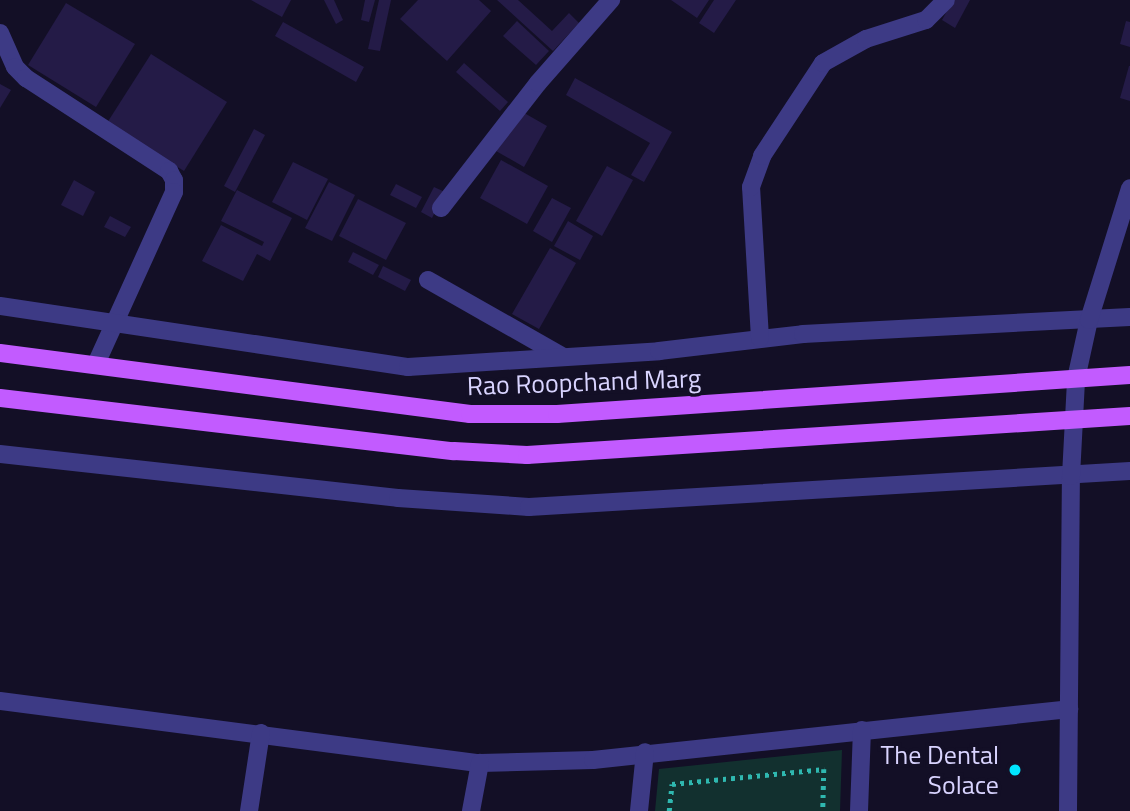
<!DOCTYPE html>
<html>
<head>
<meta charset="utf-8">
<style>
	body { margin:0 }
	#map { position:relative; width:1130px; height:811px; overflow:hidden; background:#130f26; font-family:"Titillium Web",sans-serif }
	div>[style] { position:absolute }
	.green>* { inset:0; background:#12302f }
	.building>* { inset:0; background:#241b47 }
	.path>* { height:4.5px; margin-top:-2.25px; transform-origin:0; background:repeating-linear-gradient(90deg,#2fb8b0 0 3.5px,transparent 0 8.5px) }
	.minor>* { height:18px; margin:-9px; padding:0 9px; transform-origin:9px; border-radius:9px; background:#3d3a85 }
	.major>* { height:18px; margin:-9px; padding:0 9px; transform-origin:9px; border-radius:9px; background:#c25bff }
	.dots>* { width:19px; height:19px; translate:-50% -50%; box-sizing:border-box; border:4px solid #130f26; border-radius:50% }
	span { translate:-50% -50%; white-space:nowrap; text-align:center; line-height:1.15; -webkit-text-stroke:7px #130f26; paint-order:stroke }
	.street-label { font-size:26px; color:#d9d4ff }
	.poi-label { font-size:26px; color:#d9d4ff }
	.right { translate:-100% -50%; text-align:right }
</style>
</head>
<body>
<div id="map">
	<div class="green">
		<i style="clip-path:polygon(842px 750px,840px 811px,655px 811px,659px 769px)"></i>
	</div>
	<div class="building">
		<i style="clip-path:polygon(251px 0,291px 0,282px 17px)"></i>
		<i style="clip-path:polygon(324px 0,334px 0,343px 20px,336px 24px)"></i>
		<i style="clip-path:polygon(365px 0,375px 0,369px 22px,361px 20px)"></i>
		<i style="clip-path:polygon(379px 0,391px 0,380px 51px,368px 49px)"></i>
		<i style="clip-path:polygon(418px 0,479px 0,491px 11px,447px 61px,400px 19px)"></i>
		<i style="clip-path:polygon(497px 0,518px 0,552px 31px,569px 13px,579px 23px,553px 51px)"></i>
		<i style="clip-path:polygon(671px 0,709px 0,697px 18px)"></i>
		<i style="clip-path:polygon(714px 0,736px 0,714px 33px,699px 23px)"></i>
		<i style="clip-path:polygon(953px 0,970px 0,955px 28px,942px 20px)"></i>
		<i style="clip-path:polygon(66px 3px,135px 44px,96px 107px,28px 65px)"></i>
		<i style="clip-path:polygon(517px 21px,549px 51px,536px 65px,503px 36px)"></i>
		<i style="clip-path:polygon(1126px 21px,1130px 22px,1130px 47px,1120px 44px)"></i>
		<i style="clip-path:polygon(283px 22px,364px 67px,356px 82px,275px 36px)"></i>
		<i style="clip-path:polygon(151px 54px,227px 102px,184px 171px,107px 123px)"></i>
		<i style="clip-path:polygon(464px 63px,508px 102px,500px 111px,456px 72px)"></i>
		<i style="clip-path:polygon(1129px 66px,1130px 66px,1130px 101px,1120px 98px)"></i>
		<i style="clip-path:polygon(575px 78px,672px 132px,644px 182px,631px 175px,650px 143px,566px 95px)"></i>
		<i style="clip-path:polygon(0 84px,11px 90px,0 108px)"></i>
		<i style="clip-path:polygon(519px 110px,547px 126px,524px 167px,496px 151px)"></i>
		<i style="clip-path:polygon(254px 129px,265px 135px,235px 192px,224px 186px)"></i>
		<i style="clip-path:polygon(501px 160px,548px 186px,527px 224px,480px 198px)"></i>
		<i style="clip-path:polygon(293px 162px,328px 179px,307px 220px,272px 202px)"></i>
		<i style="clip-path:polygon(607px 166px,633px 180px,602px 236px,576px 221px)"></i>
		<i style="clip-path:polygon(74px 180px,95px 192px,83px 216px,61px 205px)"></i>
		<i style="clip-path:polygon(329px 182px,355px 195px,332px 241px,305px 228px)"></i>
		<i style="clip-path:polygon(396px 184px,422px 197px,416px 208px,390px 195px)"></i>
		<i style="clip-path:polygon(434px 187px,445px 192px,432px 218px,421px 212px)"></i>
		<i style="clip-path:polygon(237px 190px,292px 218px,270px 261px,257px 254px,243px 281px,202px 261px,221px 225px,262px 246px,264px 242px,221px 221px)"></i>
		<i style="clip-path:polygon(552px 198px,571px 208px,552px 242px,533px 231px)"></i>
		<i style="clip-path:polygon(358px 199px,406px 223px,386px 260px,339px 236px)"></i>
		<i style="clip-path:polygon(110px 216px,131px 227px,125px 237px,104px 227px)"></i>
		<i style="clip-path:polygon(568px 221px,593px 236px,580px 260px,554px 246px)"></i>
		<i style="clip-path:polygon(550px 248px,576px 263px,539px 329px,512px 314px)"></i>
		<i style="clip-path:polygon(353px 252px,379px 265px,373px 275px,348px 262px)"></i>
		<i style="clip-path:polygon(383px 266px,411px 280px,405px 291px,378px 277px)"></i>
	</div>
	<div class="path">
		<i style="left:669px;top:811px;width:27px;rotate:-84deg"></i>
		<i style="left:672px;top:784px;width:153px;rotate:-5.6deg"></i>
		<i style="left:824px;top:769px;width:42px;rotate:91.4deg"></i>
	</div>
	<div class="minor">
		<i style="left:0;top:33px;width:37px;rotate:66deg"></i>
		<i style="left:15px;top:67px;width:16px;rotate:45deg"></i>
		<i style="left:26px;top:78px;width:171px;rotate:33deg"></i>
		<i style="left:169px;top:171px;width:10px;rotate:61deg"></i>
		<i style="left:174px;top:180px;width:12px;rotate:90deg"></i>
		<i style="left:174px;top:192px;width:189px;rotate:114.4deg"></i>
		<i style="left:441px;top:208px;width:158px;rotate:-52.2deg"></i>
		<i style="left:538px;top:83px;width:111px;rotate:-48.7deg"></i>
		<i style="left:428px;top:280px;width:154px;rotate:29.6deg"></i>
		<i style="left:0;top:306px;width:413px;rotate:8.5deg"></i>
		<i style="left:408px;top:367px;width:252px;rotate:-3.6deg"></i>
		<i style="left:659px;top:351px;width:145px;rotate:-6.7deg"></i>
		<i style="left:803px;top:334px;width:327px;rotate:-3deg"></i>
		<i style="left:760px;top:338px;width:151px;rotate:-93.4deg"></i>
		<i style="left:751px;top:187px;width:33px;rotate:-70deg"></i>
		<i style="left:762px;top:156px;width:111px;rotate:-56.7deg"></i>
		<i style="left:823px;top:63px;width:49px;rotate:-29.2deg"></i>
		<i style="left:866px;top:39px;width:63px;rotate:-17.6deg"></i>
		<i style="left:926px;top:20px;width:28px;rotate:-45deg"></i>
		<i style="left:0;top:454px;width:400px;rotate:6.3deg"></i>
		<i style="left:398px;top:498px;width:131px;rotate:3.9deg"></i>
		<i style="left:529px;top:507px;width:602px;rotate:-3.43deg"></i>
		<i style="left:0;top:701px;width:484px;rotate:7.4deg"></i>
		<i style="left:480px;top:763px;width:113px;rotate:-1.5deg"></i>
		<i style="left:593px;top:760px;width:479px;rotate:-6.1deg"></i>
		<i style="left:249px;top:811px;width:79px;rotate:-81.3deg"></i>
		<i style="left:471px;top:811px;width:49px;rotate:-79.4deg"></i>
		<i style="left:639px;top:811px;width:59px;rotate:-84.2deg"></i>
		<i style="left:859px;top:811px;width:81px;rotate:-87.9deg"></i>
		<i style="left:1068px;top:811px;width:335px;rotate:-89.5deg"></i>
		<i style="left:1071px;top:476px;width:97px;rotate:-87deg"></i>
		<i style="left:1076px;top:379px;width:60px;rotate:-77.6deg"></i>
		<i style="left:1089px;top:320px;width:138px;rotate:-72.7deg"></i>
	</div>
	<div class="major">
		<i style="left:0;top:353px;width:474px;rotate:7.4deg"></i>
		<i style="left:470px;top:414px;width:87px"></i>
		<i style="left:557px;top:414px;width:574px;rotate:-3.89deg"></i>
		<i style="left:0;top:398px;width:457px;rotate:6.7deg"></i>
		<i style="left:454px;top:451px;width:73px;rotate:3.1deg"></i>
		<i style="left:527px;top:455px;width:604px;rotate:-3.7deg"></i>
	</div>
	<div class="dots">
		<i style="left:1015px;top:770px;background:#00e5ff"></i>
	</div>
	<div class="street-label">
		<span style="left:584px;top:382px;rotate:-2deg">Rao Roopchand Marg</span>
	</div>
	<div class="poi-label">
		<span class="right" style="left:999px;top:770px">The Dental<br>Solace</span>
	</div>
</div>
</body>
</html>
